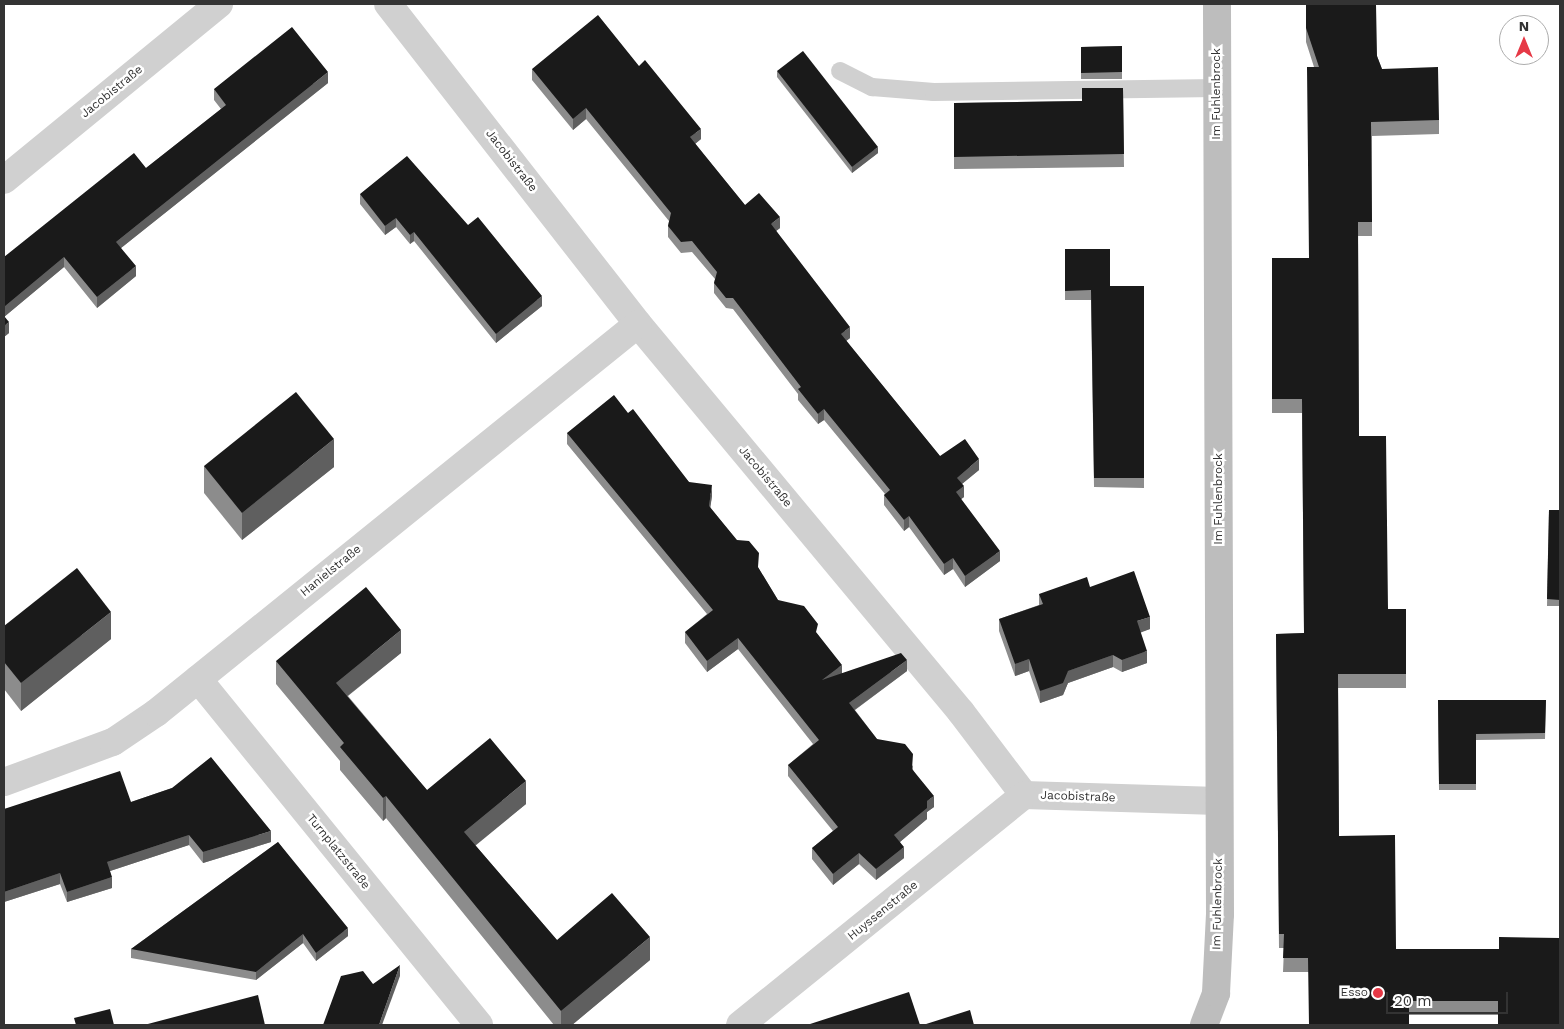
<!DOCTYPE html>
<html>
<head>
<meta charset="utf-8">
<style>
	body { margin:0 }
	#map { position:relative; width:1564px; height:1029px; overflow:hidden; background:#fff; font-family:"Work Sans",sans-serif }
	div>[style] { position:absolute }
	.lane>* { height:18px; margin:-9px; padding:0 9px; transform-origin:9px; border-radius:9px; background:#d0d0d0 }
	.street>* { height:28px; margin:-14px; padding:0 14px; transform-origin:14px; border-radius:14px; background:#d0d0d0 }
	.secondary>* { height:28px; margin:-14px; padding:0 14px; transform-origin:14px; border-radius:14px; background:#bdbdbd }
	.wall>* { inset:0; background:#8c8c8c }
	.shaded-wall>* { inset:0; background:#5f5f5f }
	.building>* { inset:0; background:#1a1a1a }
	.dots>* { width:14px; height:14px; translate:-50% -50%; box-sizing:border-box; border:2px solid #fff; border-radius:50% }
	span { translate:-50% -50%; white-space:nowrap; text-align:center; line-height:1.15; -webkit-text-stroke:5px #fff; paint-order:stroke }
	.street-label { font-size:12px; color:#333 }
	.poi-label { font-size:12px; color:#333 }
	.right { translate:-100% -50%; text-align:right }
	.frame { position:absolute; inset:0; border:5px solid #333; pointer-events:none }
	.north { position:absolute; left:1499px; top:15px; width:50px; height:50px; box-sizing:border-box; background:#fff; border:1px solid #adadad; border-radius:50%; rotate:0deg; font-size:14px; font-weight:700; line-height:20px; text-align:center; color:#333 }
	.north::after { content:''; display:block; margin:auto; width:18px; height:22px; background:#e63946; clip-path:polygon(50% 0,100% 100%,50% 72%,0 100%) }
	.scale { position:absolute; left:1386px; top:992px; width:122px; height:22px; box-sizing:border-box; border:2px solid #333; border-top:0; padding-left:6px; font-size:15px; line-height:18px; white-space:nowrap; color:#333; -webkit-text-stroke:4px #fff; paint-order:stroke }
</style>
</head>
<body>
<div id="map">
	<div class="lane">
		<i style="left:840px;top:71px;width:36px;rotate:27deg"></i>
		<i style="left:872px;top:87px;width:62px;rotate:4.6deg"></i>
		<i style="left:934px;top:92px;width:283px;rotate:-0.8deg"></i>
	</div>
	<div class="street">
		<i style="left:388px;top:4px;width:406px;rotate:52deg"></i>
		<i style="left:638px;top:324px;width:505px;rotate:50.22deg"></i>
		<i style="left:961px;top:712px;width:104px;rotate:52.8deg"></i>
		<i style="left:4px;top:180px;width:278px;rotate:-39.3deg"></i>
		<i style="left:198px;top:679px;width:446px;rotate:50.9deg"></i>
		<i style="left:4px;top:782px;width:116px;rotate:-20.2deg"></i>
		<i style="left:113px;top:742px;width:52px;rotate:-34deg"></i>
		<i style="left:156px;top:713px;width:619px;rotate:-38.91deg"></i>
		<i style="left:1024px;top:795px;width:194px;rotate:1.8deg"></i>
		<i style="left:740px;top:1025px;width:365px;rotate:-39deg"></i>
	</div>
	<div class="secondary">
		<i style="left:1204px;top:1025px;width:34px;rotate:-69deg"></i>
		<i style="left:1216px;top:993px;width:79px;rotate:-87.1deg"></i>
		<i style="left:1220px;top:914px;width:910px;rotate:-90.19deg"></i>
	</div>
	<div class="wall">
		<i style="clip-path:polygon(1306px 4px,1377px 56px,1382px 69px,1439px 120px,1439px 134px,1372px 136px,1372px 236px,1358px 236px,1359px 436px,1388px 609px,1406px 609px,1406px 688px,1338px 688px,1339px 836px,1396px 949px,1499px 949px,1498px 1015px,1409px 1015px,1308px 972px,1283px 972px,1284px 948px,1279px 948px,1276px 634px,1304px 633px,1302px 413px,1272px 413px,1272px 343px,1309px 258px,1314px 67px,1306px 42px)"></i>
		<i style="clip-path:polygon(1122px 46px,1122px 79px,1081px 79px,1081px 47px)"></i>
		<i style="clip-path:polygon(639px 66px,701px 139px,695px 144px,745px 205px,780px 228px,776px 231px,850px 338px,846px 341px,940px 456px,979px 470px,962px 484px,964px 497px,961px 499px,1000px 561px,965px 587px,953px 569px,944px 575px,909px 527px,904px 531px,884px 505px,884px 495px,885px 494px,824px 420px,818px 424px,798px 400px,798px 394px,733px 309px,726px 308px,714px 293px,714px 283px,715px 279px,692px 252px,681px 253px,668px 237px,668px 226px,669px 221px,586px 119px,573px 130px,532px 80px,532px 69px)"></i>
		<i style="clip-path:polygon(777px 71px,878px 153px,852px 173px,777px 77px)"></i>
		<i style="clip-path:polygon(328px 83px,121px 248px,136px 276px,97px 308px,64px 267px,4px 317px,9px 333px,4px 337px,4px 257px,146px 168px,221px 109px,214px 100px,214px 89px)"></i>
		<i style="clip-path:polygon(1123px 88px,1124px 167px,954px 169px,954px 103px,1082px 101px)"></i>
		<i style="clip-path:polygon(360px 194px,468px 225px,542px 306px,496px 343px,414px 241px,410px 244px,396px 227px,385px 235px,360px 204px)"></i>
		<i style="clip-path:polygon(1065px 249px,1110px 286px,1144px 286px,1144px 488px,1094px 487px,1091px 300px,1065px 300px)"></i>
		<i style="clip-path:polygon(628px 413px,689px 482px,712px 496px,710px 507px,759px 569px,778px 600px,818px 635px,842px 673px,907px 671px,855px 710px,877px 739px,913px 766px,913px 770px,934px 807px,927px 812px,927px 819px,900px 842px,904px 858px,876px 880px,859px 864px,833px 885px,812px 859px,812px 848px,833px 831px,788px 776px,788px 765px,813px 744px,738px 649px,707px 672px,685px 643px,685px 632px,707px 614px,567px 444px,567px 433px)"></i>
		<i style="clip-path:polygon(204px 466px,334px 467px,242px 540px,204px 493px)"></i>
		<i style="clip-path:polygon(1549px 510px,1560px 510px,1560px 606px,1547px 606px)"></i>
		<i style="clip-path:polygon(1039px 594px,1150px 629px,1140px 632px,1147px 663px,1122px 672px,1113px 667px,1068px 683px,1063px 695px,1040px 703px,1029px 671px,1015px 676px,999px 631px,999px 619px,1039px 605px)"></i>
		<i style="clip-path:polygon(4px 626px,111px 639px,21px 711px,4px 689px)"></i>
		<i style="clip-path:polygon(401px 653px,348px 696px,427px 790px,526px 804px,475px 845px,557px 940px,650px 960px,572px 1025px,554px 1025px,386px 818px,383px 821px,340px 770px,340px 761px,276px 684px,276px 661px)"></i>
		<i style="clip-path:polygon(1438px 700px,1546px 700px,1545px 739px,1476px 740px,1476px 790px,1439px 790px)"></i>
		<i style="clip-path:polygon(172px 788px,271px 842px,203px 863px,189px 845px,110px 871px,112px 888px,67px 902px,60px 884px,4px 902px,4px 809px,131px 802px)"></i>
		<i style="clip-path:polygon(278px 842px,348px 936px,316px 961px,303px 943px,256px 980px,131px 958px,131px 949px)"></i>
	</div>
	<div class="shaded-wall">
		<i style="clip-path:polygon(328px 72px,328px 83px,116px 252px,116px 242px)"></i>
		<i style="clip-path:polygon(586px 108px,586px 119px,573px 130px,573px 119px)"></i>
		<i style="clip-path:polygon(701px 129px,701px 139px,690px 148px,690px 137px)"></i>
		<i style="clip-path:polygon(878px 147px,878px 153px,852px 173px,852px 167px)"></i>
		<i style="clip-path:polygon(780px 217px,780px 228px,771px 235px,771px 224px)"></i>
		<i style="clip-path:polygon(396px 218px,396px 227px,385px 235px,385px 226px)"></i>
		<i style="clip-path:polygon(414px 232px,414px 241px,410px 244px,410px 235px)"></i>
		<i style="clip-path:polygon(64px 257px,64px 267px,4px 317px,4px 307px)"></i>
		<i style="clip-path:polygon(136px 266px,136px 276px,97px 308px,97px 297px)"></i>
		<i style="clip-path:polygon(542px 296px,542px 306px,496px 343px,496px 334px)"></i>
		<i style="clip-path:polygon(9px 322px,9px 333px,4px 337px,4px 326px)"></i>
		<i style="clip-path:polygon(850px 327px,850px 338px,841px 345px,841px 334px)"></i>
		<i style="clip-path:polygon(824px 409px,824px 420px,818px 424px,818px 414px)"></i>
		<i style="clip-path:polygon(334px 439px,334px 467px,242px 540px,242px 513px)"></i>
		<i style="clip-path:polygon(979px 459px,979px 470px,957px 488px,957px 478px)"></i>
		<i style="clip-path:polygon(712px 485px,712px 496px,709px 517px,709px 506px)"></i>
		<i style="clip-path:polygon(964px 486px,964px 497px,956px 503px,956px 492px)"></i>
		<i style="clip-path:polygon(909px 516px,909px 527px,904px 531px,904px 520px)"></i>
		<i style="clip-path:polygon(1000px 551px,1000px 561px,965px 587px,965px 576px)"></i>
		<i style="clip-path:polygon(953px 558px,953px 569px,944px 575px,944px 564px)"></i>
		<i style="clip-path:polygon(111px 612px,111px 639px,21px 711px,21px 683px)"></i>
		<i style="clip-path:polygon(1150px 617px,1150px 629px,1137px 634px,1137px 621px)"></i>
		<i style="clip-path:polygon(401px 630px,401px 653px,336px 705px,336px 683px)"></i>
		<i style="clip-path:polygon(738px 638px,738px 649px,707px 672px,707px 661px)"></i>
		<i style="clip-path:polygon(1147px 651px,1147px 663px,1122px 672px,1122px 660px)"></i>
		<i style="clip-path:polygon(1113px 655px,1113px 667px,1068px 683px,1063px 695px,1040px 703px,1040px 691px,1068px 671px)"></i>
		<i style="clip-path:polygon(1029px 659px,1029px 671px,1015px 676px,1015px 664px)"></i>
		<i style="clip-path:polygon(907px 660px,907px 671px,849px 714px,849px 703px)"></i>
		<i style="clip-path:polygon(842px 665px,842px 677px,822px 680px)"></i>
		<i style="clip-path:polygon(526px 781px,526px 804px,464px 855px,464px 832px)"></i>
		<i style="clip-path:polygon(386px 796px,386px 818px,383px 821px,383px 798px)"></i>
		<i style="clip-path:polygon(934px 796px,934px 807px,927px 812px,927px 819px,894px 847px,894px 835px,927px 801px)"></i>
		<i style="clip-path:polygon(271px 831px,271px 842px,203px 863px,203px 852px)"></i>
		<i style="clip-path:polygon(189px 835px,189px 845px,107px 872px,107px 862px)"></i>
		<i style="clip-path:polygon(904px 847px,904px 858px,876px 880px,876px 869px)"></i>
		<i style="clip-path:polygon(859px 853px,859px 864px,833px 885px,833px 874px)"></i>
		<i style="clip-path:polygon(60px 873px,60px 884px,4px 902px,4px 892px)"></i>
		<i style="clip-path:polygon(112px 877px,112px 888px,67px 902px,67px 892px)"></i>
		<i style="clip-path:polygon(348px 928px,348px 936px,316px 961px,316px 953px)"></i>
		<i style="clip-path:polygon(303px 934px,303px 943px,256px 980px,256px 972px)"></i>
		<i style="clip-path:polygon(650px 937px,650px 960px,572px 1025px,561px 1025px,561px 1011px)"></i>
		<i style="clip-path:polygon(400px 965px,400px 976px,382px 1025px,379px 1025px)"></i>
	</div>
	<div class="building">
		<i style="clip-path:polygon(1306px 4px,1376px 4px,1377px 56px,1382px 69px,1438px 67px,1439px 120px,1371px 122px,1372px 222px,1358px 222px,1359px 436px,1386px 436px,1388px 609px,1406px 609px,1406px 674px,1338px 674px,1339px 836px,1395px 835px,1396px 949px,1499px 949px,1499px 937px,1560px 938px,1560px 1025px,1498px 1025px,1498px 1001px,1409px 1001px,1409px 1025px,1309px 1025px,1308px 958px,1283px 958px,1284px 934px,1279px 934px,1276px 634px,1304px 633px,1302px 399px,1272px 399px,1272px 258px,1309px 258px,1307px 67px,1319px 67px,1306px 28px)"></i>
		<i style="clip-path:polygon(598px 15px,639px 66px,645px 60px,701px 129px,690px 137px,745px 205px,759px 193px,780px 217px,771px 224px,850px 327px,841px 334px,940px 456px,965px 439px,979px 459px,957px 478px,964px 486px,956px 492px,1000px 551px,965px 576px,953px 558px,944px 564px,909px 516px,904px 520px,884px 495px,890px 490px,824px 409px,818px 414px,798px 389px,801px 387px,733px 298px,726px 298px,714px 283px,717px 272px,692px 241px,681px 242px,668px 226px,671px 213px,586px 108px,573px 119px,532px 69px)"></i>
		<i style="clip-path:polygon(292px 27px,328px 72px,116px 242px,136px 266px,97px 297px,64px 257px,4px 307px,4px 257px,134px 153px,146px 168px,226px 105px,214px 89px)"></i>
		<i style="clip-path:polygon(1122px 46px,1122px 72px,1081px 73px,1081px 47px)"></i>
		<i style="clip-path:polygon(803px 51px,878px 147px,852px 167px,777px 71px)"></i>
		<i style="clip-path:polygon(1082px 88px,1123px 88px,1124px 154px,954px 157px,954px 103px,1082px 101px)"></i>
		<i style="clip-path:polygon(407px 156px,468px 225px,478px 217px,542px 296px,496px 334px,414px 232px,410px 235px,396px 218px,385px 226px,360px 194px)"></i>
		<i style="clip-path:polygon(1065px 249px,1110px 249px,1110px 286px,1144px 286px,1144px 478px,1094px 478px,1091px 290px,1065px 291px)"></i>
		<i style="clip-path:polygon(4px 316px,9px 322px,4px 326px)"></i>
		<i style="clip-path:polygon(296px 392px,334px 439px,242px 513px,204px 466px)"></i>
		<i style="clip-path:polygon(614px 395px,628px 413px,633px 409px,689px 482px,712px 485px,709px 506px,737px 540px,749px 541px,759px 553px,758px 567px,778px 600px,804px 606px,818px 624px,816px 632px,842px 665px,822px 680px,901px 653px,907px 660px,849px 703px,877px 739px,905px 744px,913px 754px,912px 769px,934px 796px,927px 801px,927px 808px,894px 835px,904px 847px,876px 869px,859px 853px,833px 874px,812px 848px,838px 827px,788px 765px,819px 740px,738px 638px,707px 661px,685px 632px,713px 610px,567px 433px)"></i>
		<i style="clip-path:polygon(1549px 510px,1560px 510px,1560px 600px,1547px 599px)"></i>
		<i style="clip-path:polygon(77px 568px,111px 612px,21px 683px,4px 662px,4px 626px)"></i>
		<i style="clip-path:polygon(1134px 571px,1150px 617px,1137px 621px,1147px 651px,1122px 660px,1113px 655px,1068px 671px,1063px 683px,1040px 691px,1029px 659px,1015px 664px,999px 619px,1043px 604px,1039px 594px,1087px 577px,1090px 587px)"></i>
		<i style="clip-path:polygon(366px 587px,401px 630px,336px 683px,427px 790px,490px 738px,526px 781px,464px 832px,557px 940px,612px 893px,650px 937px,561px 1011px,386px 796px,383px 798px,340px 747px,344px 743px,276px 661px)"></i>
		<i style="clip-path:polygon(1438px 700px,1546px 700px,1545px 733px,1476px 734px,1476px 784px,1439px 784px)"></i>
		<i style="clip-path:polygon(211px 757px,271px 831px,203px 852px,189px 835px,107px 862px,112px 877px,67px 892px,60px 873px,4px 892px,4px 809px,120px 771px,131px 802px,172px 788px)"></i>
		<i style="clip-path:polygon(278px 842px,348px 928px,316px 953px,303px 934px,256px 972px,131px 949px)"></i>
		<i style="clip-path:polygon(400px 965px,379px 1025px,323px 1025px,341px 976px,363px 971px,373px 984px)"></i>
		<i style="clip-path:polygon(909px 992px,920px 1025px,807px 1025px)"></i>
		<i style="clip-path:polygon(258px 995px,265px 1025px,144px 1025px)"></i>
		<i style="clip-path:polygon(110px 1009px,114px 1025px,76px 1025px,74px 1018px)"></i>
		<i style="clip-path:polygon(970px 1010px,974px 1025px,923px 1025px)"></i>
	</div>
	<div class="dots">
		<i style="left:1378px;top:993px;background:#e63946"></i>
	</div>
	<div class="street-label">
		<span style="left:112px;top:92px;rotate:-39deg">Jacobistraße</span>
		<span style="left:1217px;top:94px;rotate:-90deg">Im Fuhlenbrock</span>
		<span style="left:511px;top:161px;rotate:52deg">Jacobistraße</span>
		<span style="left:765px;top:477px;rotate:50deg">Jacobistraße</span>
		<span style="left:1219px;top:499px;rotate:-90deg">Im Fuhlenbrock</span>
		<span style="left:331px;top:571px;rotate:-39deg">Hanielstraße</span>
		<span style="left:1078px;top:797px;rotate:2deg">Jacobistraße</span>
		<span style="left:338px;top:852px;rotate:51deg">Turnplatzstraße</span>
		<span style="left:1218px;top:904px;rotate:-89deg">Im Fuhlenbrock</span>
		<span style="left:883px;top:911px;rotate:-39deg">Huyssenstraße</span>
	</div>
	<div class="poi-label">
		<span class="right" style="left:1368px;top:993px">Esso</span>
	</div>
	<div class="frame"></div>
	<div class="north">N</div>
	<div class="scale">20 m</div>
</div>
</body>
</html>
